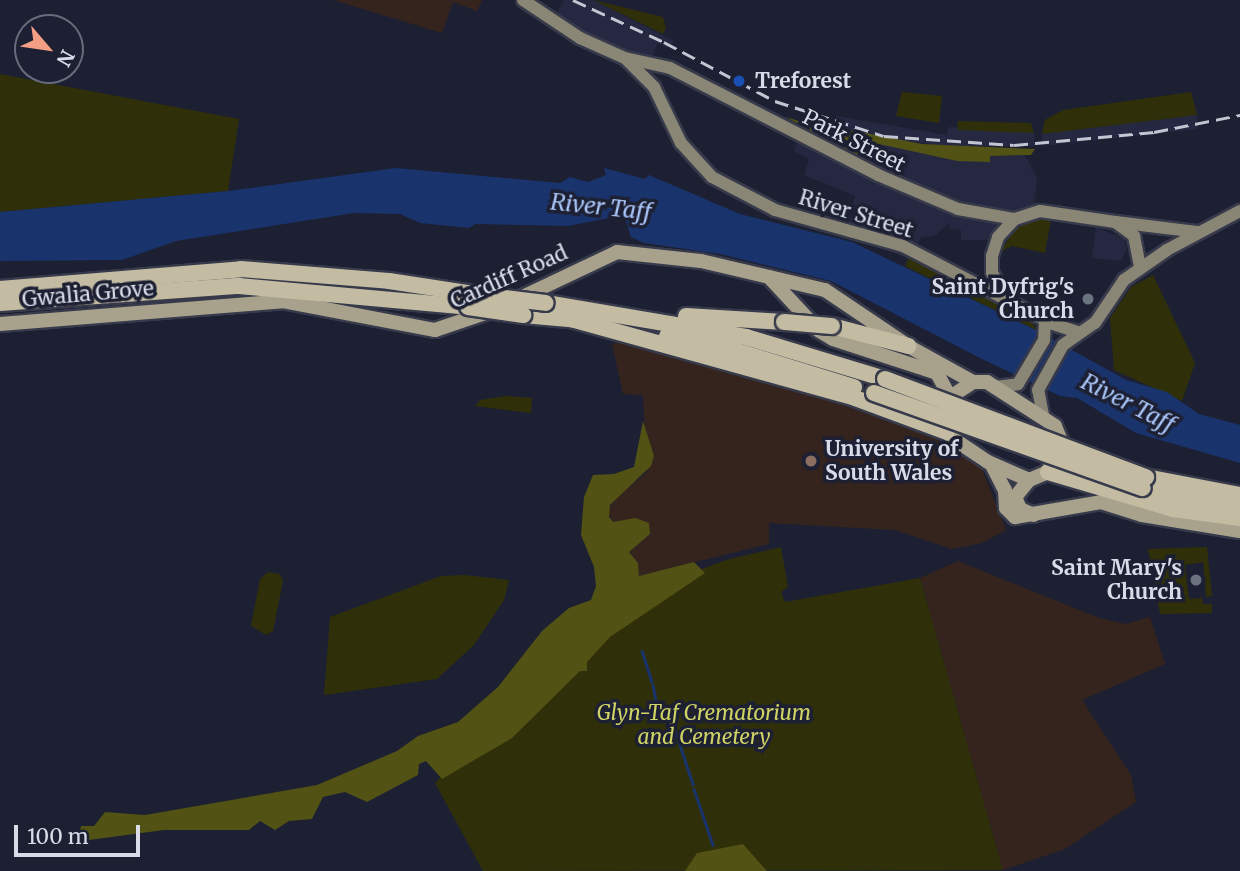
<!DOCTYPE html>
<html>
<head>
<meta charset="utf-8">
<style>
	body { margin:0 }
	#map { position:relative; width:1240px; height:871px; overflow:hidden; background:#1d2032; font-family:Merriweather,serif }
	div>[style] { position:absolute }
	.built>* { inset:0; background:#252840 }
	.education>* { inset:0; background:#35241d }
	.green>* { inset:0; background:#2f300a }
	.forest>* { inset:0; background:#515213 }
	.water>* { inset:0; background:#19336c }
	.stream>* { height:2.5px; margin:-1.25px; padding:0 1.25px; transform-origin:1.25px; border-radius:1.25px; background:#19336c }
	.roads { filter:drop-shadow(2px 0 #373a4b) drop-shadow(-2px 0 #373a4b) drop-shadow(0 2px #373a4b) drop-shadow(0 -2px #373a4b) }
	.secondary>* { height:12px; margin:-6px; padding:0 6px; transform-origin:6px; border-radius:6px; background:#8a8676 }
	.primary>* { height:14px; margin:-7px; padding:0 7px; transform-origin:7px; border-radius:7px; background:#a8a28d }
	.highway>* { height:16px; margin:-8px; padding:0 8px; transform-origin:8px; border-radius:8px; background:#c3bca3 }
	.rail>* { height:2.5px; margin-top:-1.25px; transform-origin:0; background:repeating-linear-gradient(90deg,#c2c5d2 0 14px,transparent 0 21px) }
	.bridges { filter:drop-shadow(2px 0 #373a4b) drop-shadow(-2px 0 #373a4b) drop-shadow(0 2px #373a4b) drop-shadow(0 -2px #373a4b) }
	.highway-bridge>* { height:16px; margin:-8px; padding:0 8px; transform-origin:8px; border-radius:8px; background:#c3bca3 }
	.dots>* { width:19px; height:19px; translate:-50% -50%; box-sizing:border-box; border:4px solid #1d2032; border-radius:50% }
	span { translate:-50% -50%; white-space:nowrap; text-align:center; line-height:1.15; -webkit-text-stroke:7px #1d2032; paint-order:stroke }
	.poi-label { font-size:21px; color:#d9dce8; font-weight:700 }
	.left { translate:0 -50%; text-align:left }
	.right { translate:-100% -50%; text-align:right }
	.street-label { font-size:21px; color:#d9dce8 }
	.park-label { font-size:21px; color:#cfd365; font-style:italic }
	.water-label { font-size:23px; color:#aac6fa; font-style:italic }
	.north { position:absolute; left:14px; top:14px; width:70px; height:70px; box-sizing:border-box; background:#1d2032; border:2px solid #686b7b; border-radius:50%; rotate:119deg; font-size:19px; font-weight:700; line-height:28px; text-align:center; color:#d9dce8 }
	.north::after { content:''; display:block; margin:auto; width:24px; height:32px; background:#f49e86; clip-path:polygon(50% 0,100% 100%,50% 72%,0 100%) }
	.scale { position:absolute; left:14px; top:825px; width:126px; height:32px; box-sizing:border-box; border:4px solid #d9dce8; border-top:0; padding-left:9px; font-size:21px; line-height:24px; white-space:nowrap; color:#d9dce8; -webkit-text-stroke:5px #1d2032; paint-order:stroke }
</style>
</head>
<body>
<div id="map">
	<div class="built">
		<i style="clip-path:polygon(564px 0,593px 0,674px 41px,667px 48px,658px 43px,651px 58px,613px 49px,554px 19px)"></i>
		<i style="clip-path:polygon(1197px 115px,1198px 129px,1042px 146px,1042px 134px)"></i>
		<i style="clip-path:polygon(836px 116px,947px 135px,948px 127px,1034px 133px,1035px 146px,945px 146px,880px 138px,835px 127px)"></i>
		<i style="clip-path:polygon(801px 129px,861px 144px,865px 141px,990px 161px,989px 156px,1025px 155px,1037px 178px,1034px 208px,1014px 212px,988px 240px,961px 240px,961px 230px,950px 229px,949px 223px,936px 235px,920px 238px,913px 260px,844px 234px,855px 196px,804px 175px,809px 159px,794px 151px)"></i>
		<i style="clip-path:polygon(1096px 227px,1124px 239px,1127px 249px,1121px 261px,1092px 258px)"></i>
	</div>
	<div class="education">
		<i style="clip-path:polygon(333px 0,482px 0,477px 11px,453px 2px,442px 33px)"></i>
		<i style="clip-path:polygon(635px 340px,884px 412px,932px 436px,982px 469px,1006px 530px,982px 543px,952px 549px,895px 530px,769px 523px,769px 544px,638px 576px,638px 563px,629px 552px,650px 534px,626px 521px,613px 522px,607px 511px,618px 496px,647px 472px,643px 395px,623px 394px,612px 344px)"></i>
		<i style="clip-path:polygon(958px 561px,1099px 618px,1126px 624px,1150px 617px,1165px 664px,1082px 700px,1131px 775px,1136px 802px,1065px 849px,1003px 870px,920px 578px)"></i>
	</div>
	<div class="green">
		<i style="clip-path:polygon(593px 0,663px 17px,666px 28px,663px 34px)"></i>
		<i style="clip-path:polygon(0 74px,239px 119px,228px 191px,0 212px)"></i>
		<i style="clip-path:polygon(902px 92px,942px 96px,939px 123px,896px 116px)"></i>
		<i style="clip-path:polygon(1191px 92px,1197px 115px,1042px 134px,1045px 120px,1063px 110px)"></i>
		<i style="clip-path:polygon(958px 121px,1031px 123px,1034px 133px,957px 130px)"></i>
		<i style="clip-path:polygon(1035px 219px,1051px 219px,1045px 253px,1012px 246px,1000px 252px,1015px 229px)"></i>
		<i style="clip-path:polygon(909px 258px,1031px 321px,1038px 331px,905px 266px)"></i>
		<i style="clip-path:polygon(1153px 275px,1195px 363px,1182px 401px,1114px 370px,1110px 318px,1131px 287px)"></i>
		<i style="clip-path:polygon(507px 396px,532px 398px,531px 413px,475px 406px,480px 400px)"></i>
		<i style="clip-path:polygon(781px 547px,788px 587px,781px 592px,785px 602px,920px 578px,1003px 870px,483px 871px,435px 783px,621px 599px,726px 560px)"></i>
		<i style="clip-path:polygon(1207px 547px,1212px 596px,1206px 597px,1203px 562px,1185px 565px,1189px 599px,1202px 598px,1203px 604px,1212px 604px,1212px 613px,1160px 614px,1148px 549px)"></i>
		<i style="clip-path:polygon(268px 572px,280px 574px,283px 581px,273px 631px,266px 635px,251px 626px,260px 579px)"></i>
		<i style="clip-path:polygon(464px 575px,509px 580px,504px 600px,474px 645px,437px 679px,324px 695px,330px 617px,441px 576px)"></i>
	</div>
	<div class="forest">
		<i style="clip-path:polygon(786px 117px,833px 132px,835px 127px,922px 144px,1035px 149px,1031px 155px,990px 156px,990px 162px,957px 161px,865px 141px,856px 157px)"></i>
		<i style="clip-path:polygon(643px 421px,654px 456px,651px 466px,610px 505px,609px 517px,613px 522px,635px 518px,649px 523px,650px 534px,629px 552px,638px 563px,639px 576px,694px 562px,705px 573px,610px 637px,587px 662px,587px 671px,580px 671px,512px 738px,442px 779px,426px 761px,419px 764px,418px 775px,367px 802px,345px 792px,323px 797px,312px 819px,289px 821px,275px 830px,260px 821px,249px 830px,164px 830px,89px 840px,79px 835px,81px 826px,94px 826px,105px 812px,145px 815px,317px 785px,397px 751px,418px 736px,458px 722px,498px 687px,542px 631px,569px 608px,591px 600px,596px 586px,594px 567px,581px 535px,584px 497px,593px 475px,614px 474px,634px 467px)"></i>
		<i style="clip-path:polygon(743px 844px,767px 871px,685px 871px,697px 853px)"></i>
	</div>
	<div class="water">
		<i style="clip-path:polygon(396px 168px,560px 183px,570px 177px,588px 182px,606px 175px,604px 168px,645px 179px,649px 175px,740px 214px,852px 242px,1038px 331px,1126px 380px,1167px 392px,1199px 414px,1240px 425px,1240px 463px,1136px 433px,1077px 398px,1060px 396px,982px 359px,831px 281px,720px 254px,644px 243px,631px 237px,625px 219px,614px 217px,568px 226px,475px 224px,469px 228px,420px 223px,400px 214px,354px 213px,176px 241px,122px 260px,0 261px,0 212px,228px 191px)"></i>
	</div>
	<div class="stream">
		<i style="left:642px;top:651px;width:32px;rotate:72deg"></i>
		<i style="left:653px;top:685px;width:21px;rotate:79deg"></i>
		<i style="left:659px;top:712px;width:27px;rotate:51deg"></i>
		<i style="left:676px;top:733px;width:54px;rotate:71.6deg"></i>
		<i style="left:694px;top:789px;width:59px;rotate:71.3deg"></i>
	</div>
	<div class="roads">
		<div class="secondary">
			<i style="left:523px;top:0;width:69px;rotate:33.7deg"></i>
			<i style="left:580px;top:38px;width:49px;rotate:24deg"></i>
			<i style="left:625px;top:58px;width:46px;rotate:12.5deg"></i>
			<i style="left:670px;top:68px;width:234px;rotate:27.2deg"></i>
			<i style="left:878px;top:175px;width:87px;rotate:23deg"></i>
			<i style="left:958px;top:209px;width:58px;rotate:10deg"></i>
			<i style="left:1015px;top:219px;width:26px;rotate:-18deg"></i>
			<i style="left:1040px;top:211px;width:76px;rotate:8.3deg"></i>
			<i style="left:1115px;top:222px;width:24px;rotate:36deg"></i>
			<i style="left:1134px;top:236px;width:32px;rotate:79deg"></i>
			<i style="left:625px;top:58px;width:41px;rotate:45deg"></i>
			<i style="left:654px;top:87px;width:62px;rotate:64.3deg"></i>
			<i style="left:681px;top:143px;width:46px;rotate:47.6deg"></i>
			<i style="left:712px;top:177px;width:71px;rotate:27.6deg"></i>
			<i style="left:775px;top:210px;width:133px;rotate:15.7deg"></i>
			<i style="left:903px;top:246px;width:169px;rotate:27.5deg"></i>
			<i style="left:1053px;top:324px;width:25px;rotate:18deg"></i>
			<i style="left:1116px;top:222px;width:83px;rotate:7deg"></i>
			<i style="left:1005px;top:297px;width:27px;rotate:-118deg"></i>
			<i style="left:992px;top:273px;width:17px;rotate:-90deg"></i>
			<i style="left:992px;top:256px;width:20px;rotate:-72deg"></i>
			<i style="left:998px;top:237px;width:25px;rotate:-47deg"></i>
			<i style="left:995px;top:387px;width:23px;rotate:-7deg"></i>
			<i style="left:1018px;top:384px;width:51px;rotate:-59.4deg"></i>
			<i style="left:1044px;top:340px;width:20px;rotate:-87deg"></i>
			<i style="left:1043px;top:415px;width:25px;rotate:-101deg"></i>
			<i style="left:1038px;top:390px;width:51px;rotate:-60.9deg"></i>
			<i style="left:1063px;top:345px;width:39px;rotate:-35deg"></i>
			<i style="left:1095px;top:323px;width:52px;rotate:-56deg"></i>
			<i style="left:1124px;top:280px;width:52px;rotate:-34.9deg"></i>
			<i style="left:1167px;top:250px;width:83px;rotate:-28.1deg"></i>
		</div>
		<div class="primary">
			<i style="left:769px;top:277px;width:72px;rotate:47.2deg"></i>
			<i style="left:818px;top:330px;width:17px;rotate:31deg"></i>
			<i style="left:833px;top:339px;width:109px;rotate:18.1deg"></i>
			<i style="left:937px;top:373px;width:27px;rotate:62deg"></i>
			<i style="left:516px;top:300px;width:112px;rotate:-25.4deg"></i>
			<i style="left:617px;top:252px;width:84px;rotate:6.1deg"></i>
			<i style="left:701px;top:261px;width:127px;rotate:13.2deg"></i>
			<i style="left:825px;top:290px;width:100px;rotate:34deg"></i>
			<i style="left:908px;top:346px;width:74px;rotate:29deg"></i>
			<i style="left:0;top:324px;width:284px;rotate:-4.6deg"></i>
			<i style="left:283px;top:301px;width:155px;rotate:10.8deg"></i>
			<i style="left:435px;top:330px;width:62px;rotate:-18.7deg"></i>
			<i style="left:973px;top:382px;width:14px"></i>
			<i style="left:987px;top:382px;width:81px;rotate:32.9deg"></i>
			<i style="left:1055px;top:426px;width:16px;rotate:68deg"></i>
			<i style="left:1061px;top:441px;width:34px;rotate:113deg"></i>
			<i style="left:1048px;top:472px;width:21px;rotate:157deg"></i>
			<i style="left:1029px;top:480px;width:45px;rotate:-156.3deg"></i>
			<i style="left:988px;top:462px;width:43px;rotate:-146.3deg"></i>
			<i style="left:952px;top:438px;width:14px;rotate:-120deg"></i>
			<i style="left:945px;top:426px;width:17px;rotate:-90deg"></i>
			<i style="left:945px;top:409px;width:13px;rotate:-67deg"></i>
			<i style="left:950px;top:397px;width:27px;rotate:-33deg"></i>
			<i style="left:992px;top:465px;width:28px;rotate:63deg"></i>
			<i style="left:1005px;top:490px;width:18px;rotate:87deg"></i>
			<i style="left:1006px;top:508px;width:13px;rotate:45deg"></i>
			<i style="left:1015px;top:517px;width:87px;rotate:-9.9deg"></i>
			<i style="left:1101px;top:502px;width:43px;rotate:17.6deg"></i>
			<i style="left:1142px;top:515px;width:99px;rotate:9.3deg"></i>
			<i style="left:1029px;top:480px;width:22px;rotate:129deg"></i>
			<i style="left:1015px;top:497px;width:13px;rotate:67deg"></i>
			<i style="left:1020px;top:509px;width:15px;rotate:23deg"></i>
		</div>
		<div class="highway">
			<i style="left:0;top:289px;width:242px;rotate:-4.7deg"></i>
			<i style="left:241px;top:269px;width:148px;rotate:4.6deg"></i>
			<i style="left:389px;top:281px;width:92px;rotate:8.7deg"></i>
			<i style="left:0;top:303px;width:240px;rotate:-4.1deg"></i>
			<i style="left:239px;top:286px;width:230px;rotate:5.2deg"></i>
			<i style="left:546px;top:303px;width:203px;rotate:9.6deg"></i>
			<i style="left:746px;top:337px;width:145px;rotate:16.8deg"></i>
			<i style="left:523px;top:315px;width:57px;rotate:5deg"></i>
			<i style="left:686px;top:316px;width:98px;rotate:3.5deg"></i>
			<i style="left:571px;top:319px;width:295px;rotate:15.5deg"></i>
			<i style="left:855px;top:398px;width:98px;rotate:20.3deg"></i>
			<i style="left:832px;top:326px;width:79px;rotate:14.7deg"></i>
			<i style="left:667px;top:336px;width:61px;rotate:11.3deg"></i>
			<i style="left:727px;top:348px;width:133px;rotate:17.1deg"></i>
			<i style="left:1048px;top:472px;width:130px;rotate:16.5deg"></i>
			<i style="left:1173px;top:509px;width:68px;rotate:7.7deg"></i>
			<i style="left:1146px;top:477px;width:96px;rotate:10.8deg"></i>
			<i style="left:1143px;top:488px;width:99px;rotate:11.1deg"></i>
		</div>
	</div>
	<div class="rail">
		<i style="left:573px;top:0;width:100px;rotate:24.8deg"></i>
		<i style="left:664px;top:42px;width:126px;rotate:28deg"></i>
		<i style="left:775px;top:101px;width:114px;rotate:17.8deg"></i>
		<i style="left:884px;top:136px;width:130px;rotate:4deg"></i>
		<i style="left:1014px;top:145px;width:141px;rotate:-5.3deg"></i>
		<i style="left:1154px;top:132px;width:88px;rotate:-11.2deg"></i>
	</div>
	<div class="bridges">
		<div class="highway-bridge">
			<i style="left:480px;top:295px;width:66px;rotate:6.9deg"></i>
			<i style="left:468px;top:307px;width:56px;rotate:8.3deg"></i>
			<i style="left:784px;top:322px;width:48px;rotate:4.8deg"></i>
			<i style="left:885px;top:379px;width:279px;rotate:20.6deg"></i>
			<i style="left:874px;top:393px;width:285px;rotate:19.5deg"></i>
		</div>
	</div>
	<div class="dots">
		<i style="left:739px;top:81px;background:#1a4fb4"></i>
		<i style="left:1088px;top:299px;background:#6b7280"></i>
		<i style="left:811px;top:461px;background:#8d6e63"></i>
		<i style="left:1196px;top:580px;background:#6b7280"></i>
	</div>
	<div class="poi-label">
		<span class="left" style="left:755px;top:81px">Treforest</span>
		<span class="right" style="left:1074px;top:299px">Saint Dyfrig's<br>Church</span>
		<span class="left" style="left:825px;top:461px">University of<br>South Wales</span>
		<span class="right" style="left:1182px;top:580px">Saint Mary's<br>Church</span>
	</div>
	<div class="street-label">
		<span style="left:854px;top:141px;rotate:27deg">Park Street</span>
		<span style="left:856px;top:214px;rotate:17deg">River Street</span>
		<span style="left:509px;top:277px;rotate:-24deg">Cardiff Road</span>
		<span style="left:88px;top:294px;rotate:-5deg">Gwalia Grove</span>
	</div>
	<div class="park-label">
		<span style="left:704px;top:725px">Glyn-Taf Crematorium<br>and Cemetery</span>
	</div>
	<div class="water-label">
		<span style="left:601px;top:207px;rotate:6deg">River Taff</span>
		<span style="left:1128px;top:403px;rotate:27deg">River Taff</span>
	</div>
	<div class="north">N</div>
	<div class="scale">100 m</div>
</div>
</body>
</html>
